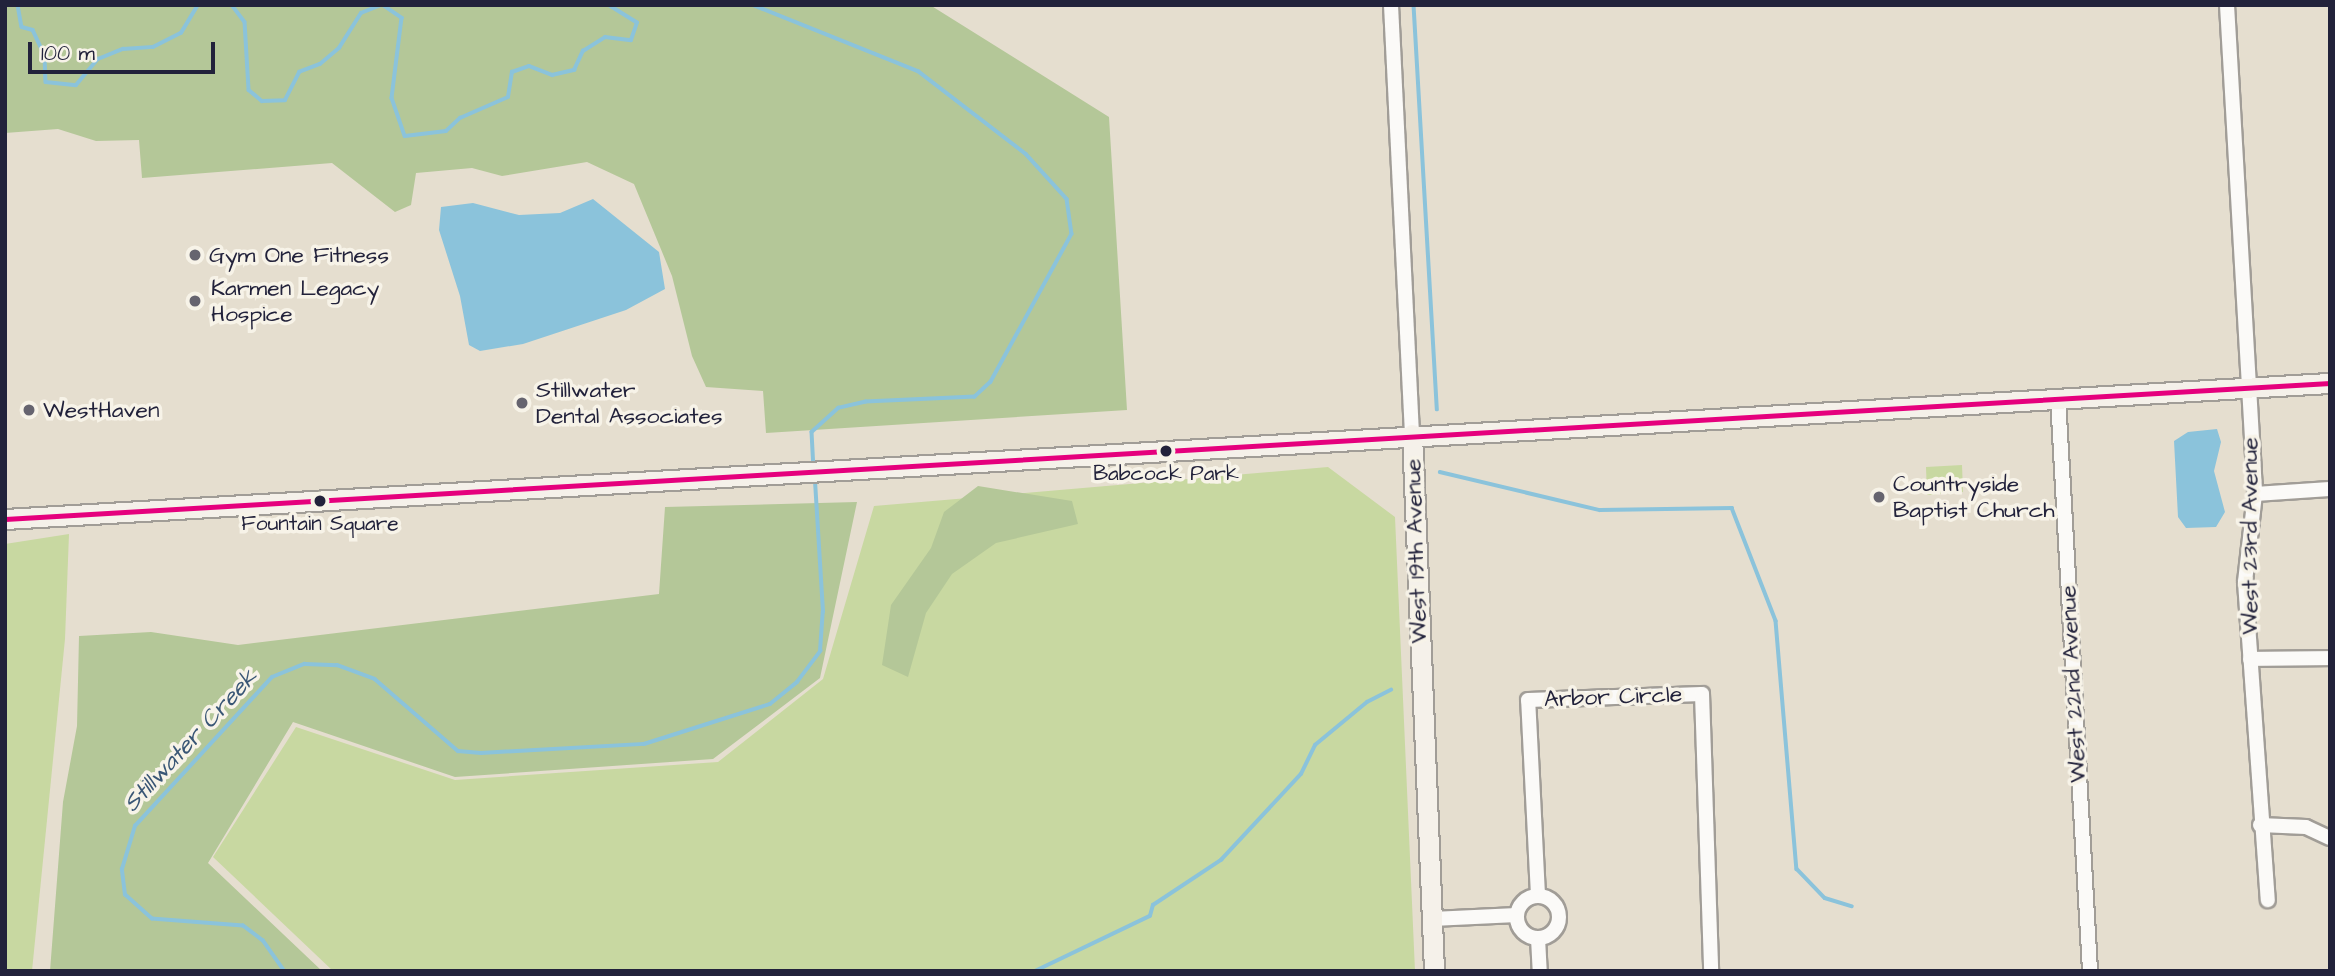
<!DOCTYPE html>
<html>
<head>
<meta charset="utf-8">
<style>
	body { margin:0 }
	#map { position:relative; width:2335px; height:976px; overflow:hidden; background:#e5decf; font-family:"Architects Daughter",sans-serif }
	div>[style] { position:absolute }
	.green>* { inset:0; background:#c8d8a1 }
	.forest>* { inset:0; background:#b4c798 }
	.water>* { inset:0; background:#8bc3db }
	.stream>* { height:3.5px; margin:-1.75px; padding:0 1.75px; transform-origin:1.75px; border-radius:1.75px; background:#8bc3db }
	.roads { filter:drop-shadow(2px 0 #a19d97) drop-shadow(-2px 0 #a19d97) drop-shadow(0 2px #a19d97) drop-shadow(0 -2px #a19d97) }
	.street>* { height:14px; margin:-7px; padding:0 7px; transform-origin:7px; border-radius:7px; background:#fbfaf8 }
	.street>.ring { margin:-7px; padding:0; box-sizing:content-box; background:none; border:14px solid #fbfaf8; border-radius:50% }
	.secondary>* { height:19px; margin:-9.5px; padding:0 9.5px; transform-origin:9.5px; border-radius:9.5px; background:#f5f1ea }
	.bus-1>* { height:5px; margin:-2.5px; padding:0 2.5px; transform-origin:2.5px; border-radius:2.5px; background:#e5007d }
	.dots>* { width:19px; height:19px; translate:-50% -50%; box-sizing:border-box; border:4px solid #f7f3e8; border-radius:50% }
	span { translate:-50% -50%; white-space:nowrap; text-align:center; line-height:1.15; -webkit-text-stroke:7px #f7f3e8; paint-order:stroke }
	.bus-label { font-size:21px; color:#22223b }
	.poi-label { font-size:23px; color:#22223b }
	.left { translate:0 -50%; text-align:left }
	.street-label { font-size:23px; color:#22223b }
	.water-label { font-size:24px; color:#395675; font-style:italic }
	.frame { position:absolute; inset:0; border:7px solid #22223b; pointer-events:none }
	.scale { position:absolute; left:28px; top:42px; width:187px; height:32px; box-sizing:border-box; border:4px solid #22223b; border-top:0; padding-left:9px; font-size:21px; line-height:24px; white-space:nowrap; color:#22223b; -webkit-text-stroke:5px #f7f3e8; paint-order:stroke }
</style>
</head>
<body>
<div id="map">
	<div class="green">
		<i style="clip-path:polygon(1962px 465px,1963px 492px,1927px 495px,1926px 467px)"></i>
		<i style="clip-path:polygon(1328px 467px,1395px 517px,1415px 971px,333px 971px,213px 857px,296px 727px,455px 780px,718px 762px,823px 679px,874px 506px)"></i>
		<i style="clip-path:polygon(69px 534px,65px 639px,32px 971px,5px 971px,5px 544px)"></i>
	</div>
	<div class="forest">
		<i style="clip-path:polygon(5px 5px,930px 5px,1109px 117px,1127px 410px,766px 433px,763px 391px,706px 387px,692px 356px,672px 276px,634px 184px,587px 162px,502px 176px,472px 168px,416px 173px,411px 205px,395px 212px,332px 163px,142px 178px,139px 140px,96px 141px,58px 129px,5px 133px)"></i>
		<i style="clip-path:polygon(978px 486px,1072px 501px,1078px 524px,996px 543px,952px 574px,926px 613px,908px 677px,882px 665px,891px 605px,931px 548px,944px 512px)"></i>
		<i style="clip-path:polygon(857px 502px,820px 678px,713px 759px,455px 777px,293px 722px,208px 863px,322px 971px,50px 971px,63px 802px,77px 726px,79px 636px,151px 632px,238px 645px,659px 594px,665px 507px)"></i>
	</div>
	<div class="water">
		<i style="clip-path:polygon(593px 199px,659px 252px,665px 289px,626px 310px,523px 344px,480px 351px,469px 345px,460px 296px,439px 230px,441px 207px,473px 203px,519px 215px,560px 213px)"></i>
		<i style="clip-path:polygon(2217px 429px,2221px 442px,2214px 471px,2225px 512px,2216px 527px,2186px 528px,2178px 517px,2174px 441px,2188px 432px)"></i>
	</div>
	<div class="stream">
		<i style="left:18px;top:5px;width:22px;rotate:80deg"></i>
		<i style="left:22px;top:27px;width:11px;rotate:15deg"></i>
		<i style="left:33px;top:30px;width:29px;rotate:65deg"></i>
		<i style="left:45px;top:56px;width:26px;rotate:88deg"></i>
		<i style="left:46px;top:82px;width:30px;rotate:6deg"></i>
		<i style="left:76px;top:85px;width:34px;rotate:-50deg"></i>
		<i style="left:98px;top:59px;width:27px;rotate:-22deg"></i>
		<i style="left:123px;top:49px;width:30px;rotate:-4deg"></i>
		<i style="left:153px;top:47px;width:31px;rotate:-27deg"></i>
		<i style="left:181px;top:33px;width:33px;rotate:-59deg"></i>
		<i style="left:232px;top:5px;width:21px;rotate:53deg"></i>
		<i style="left:245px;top:22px;width:68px;rotate:86.6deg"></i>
		<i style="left:249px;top:90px;width:17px;rotate:40deg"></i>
		<i style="left:262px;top:101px;width:23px;rotate:-2deg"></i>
		<i style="left:285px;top:100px;width:31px;rotate:-63deg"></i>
		<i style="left:299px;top:72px;width:22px;rotate:-21deg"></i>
		<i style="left:320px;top:64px;width:25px;rotate:-40deg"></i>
		<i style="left:339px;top:48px;width:41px;rotate:-57.8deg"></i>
		<i style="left:361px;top:13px;width:22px;rotate:-22deg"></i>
		<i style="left:383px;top:5px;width:23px;rotate:34deg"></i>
		<i style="left:402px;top:18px;width:81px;rotate:97.1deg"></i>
		<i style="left:392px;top:98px;width:40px;rotate:71.1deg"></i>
		<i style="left:405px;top:136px;width:41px;rotate:-7deg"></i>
		<i style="left:446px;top:131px;width:19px;rotate:-43deg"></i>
		<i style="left:460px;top:118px;width:52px;rotate:-23.6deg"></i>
		<i style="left:508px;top:97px;width:25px;rotate:-81deg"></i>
		<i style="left:512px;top:72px;width:18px;rotate:-19deg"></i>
		<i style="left:529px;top:66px;width:25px;rotate:21deg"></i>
		<i style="left:552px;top:75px;width:23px;rotate:-13deg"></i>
		<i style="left:574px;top:70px;width:21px;rotate:-65deg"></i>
		<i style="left:583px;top:51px;width:26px;rotate:-32deg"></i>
		<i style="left:605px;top:37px;width:26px;rotate:7deg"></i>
		<i style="left:631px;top:40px;width:18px;rotate:-71deg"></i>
		<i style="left:637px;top:23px;width:34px;rotate:-148deg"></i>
		<i style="left:753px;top:5px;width:178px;rotate:21.8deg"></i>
		<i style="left:918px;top:71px;width:136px;rotate:37.5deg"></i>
		<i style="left:1026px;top:154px;width:61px;rotate:47.7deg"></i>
		<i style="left:1067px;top:199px;width:35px;rotate:82deg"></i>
		<i style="left:1072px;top:234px;width:169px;rotate:118.7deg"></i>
		<i style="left:991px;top:382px;width:22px;rotate:137deg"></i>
		<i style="left:975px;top:397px;width:109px;rotate:177.4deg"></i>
		<i style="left:866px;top:402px;width:28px;rotate:167deg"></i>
		<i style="left:839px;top:408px;width:36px;rotate:138deg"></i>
		<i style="left:812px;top:432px;width:33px;rotate:87deg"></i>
		<i style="left:1414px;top:5px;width:405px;rotate:86.7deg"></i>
		<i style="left:1440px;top:472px;width:164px;rotate:13.4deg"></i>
		<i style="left:1600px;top:510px;width:132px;rotate:-0.9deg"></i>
		<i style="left:1732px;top:508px;width:121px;rotate:68.7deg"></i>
		<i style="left:1776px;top:621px;width:249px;rotate:85.2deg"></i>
		<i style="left:1797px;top:869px;width:40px;rotate:46deg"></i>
		<i style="left:1825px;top:898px;width:28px;rotate:17deg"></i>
		<i style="left:284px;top:971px;width:37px;rotate:-125deg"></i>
		<i style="left:263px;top:941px;width:25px;rotate:-143deg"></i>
		<i style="left:243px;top:926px;width:91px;rotate:-175.6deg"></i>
		<i style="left:152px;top:919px;width:36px;rotate:-138deg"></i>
		<i style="left:125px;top:895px;width:26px;rotate:-97deg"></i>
		<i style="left:122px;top:869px;width:45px;rotate:-73.2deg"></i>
		<i style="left:135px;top:826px;width:202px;rotate:-47.4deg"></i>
		<i style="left:272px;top:677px;width:35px;rotate:-22deg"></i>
		<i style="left:305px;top:664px;width:32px;rotate:2deg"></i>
		<i style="left:337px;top:665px;width:40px;rotate:20.2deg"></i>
		<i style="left:375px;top:679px;width:110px;rotate:40.9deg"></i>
		<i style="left:458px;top:751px;width:23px;rotate:5deg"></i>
		<i style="left:481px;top:753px;width:163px;rotate:-3.2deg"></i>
		<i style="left:644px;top:744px;width:132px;rotate:-17.6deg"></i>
		<i style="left:770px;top:704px;width:35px;rotate:-39deg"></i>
		<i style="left:797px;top:682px;width:39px;rotate:-53deg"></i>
		<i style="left:820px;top:651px;width:39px;rotate:-86deg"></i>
		<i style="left:823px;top:612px;width:132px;rotate:-93.5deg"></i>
		<i style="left:1035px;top:971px;width:127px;rotate:-25.6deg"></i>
		<i style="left:1150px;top:916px;width:11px;rotate:-75deg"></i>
		<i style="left:1153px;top:905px;width:82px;rotate:-33.5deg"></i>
		<i style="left:1221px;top:860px;width:117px;rotate:-47.1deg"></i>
		<i style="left:1301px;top:774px;width:32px;rotate:-64deg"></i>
		<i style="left:1315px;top:745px;width:67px;rotate:-39.6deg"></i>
		<i style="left:1367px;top:702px;width:27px;rotate:-27deg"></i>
	</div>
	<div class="roads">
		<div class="street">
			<i style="left:1391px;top:5px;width:430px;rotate:87.2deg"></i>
			<i style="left:2227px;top:5px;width:490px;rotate:86.7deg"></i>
			<i style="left:2255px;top:494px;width:89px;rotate:96.5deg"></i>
			<i style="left:2245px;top:582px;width:319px;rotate:85.9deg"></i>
			<i style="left:2058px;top:398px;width:574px;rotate:86.8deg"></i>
			<i style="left:2255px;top:494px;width:75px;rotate:-3.8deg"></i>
			<i style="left:2250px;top:659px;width:80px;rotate:-0.7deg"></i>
			<i style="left:2260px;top:825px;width:46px;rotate:2.5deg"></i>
			<i style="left:2306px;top:827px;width:26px;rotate:25deg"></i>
			<i style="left:1538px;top:895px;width:195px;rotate:-92.9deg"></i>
			<i style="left:1528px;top:700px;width:174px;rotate:-2deg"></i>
			<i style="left:1702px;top:694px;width:277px;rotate:88.1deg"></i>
			<i class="ring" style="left:1517px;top:896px;width:28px;height:28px"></i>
			<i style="left:1432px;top:919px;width:85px;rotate:-2.7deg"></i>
			<i style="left:1538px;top:938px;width:33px;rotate:87deg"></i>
		</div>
		<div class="secondary">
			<i style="left:1412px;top:434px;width:537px;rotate:87.65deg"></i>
			<i style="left:5px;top:519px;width:2329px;rotate:-3.35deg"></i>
		</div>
	</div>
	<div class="bus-1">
		<i style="left:5px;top:519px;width:2329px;rotate:-3.35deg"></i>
	</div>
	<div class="dots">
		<i style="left:195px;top:255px;background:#66646f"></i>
		<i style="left:195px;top:301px;background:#66646f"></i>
		<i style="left:522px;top:403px;background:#66646f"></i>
		<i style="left:29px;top:410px;background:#66646f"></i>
		<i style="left:1166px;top:451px;background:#22223b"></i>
		<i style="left:1879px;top:497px;background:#66646f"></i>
		<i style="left:320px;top:501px;background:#22223b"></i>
	</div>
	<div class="bus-label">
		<span style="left:1166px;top:474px">Babcock Park</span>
		<span style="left:320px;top:524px">Fountain Square</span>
	</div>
	<div class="poi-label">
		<span class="left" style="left:209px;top:255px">Gym One Fitness</span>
		<span class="left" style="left:211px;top:301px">Karmen Legacy<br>Hospice</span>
		<span class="left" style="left:536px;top:403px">Stillwater<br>Dental Associates</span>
		<span class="left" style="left:43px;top:410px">WestHaven</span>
		<span class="left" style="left:1893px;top:497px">Countryside<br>Baptist Church</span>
	</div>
	<div class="street-label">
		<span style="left:2250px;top:536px;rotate:-90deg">West 23rd Avenue</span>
		<span style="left:1416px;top:551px;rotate:-92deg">West 19th Avenue</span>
		<span style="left:2073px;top:684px;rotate:-93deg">West 22nd Avenue</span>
		<span style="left:1613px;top:697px;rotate:-2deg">Arbor Circle</span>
	</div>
	<div class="water-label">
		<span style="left:191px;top:741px;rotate:-47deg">Stillwater Creek</span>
	</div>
	<div class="frame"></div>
	<div class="scale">100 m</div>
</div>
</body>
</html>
